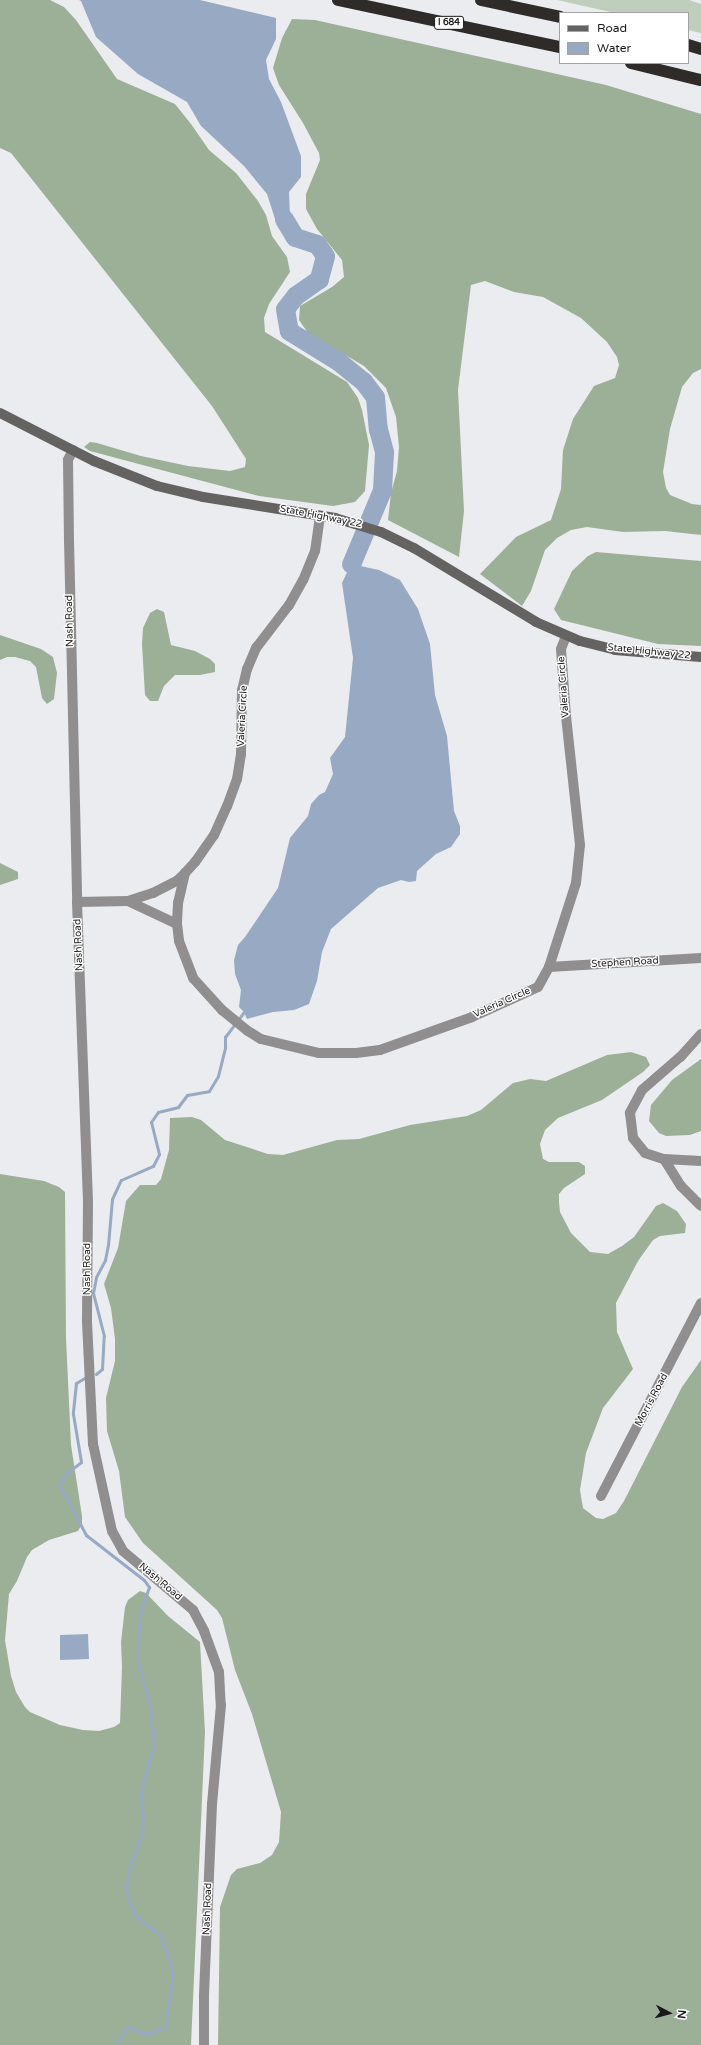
<!DOCTYPE html>
<html>
<head>
<meta charset="utf-8">
<style>
	body { margin:0 }
	#map { position:relative; width:701px; height:2045px; overflow:hidden; background:#eaecf0; font-family:"Varela Round",sans-serif }
	div>[style] { position:absolute }
	.green>* { inset:0; background:#c0cfbd }
	.forest>* { inset:0; background:#9cb098 }
	.water>* { inset:0; background:#98aac3 }
	.stream>* { height:3px; margin:-1.5px; padding:0 1.5px; transform-origin:1.5px; border-radius:1.5px; background:#98aac3 }
	.river>* { height:19px; margin:-9.5px; padding:0 9.5px; transform-origin:9.5px; border-radius:9.5px; background:#98aac3 }
	.minor>* { height:10px; margin:-5px; padding:0 5px; transform-origin:5px; border-radius:5px; background:#908e8e }
	.secondary>* { height:10px; margin:-5px; padding:0 5px; transform-origin:5px; border-radius:5px; background:#656361 }
	.motorway>* { height:12px; margin:-6px; padding:0 6px; transform-origin:6px; border-radius:6px; background:#2e2b29 }
	span { translate:-50% -50%; white-space:nowrap; text-align:center; line-height:1.15; -webkit-text-stroke:3px #fff; paint-order:stroke }
	.shield-label span { padding:1px 3px; background:#fff; border:1px solid; border-radius:3px; -webkit-text-stroke-width:0 }
	.shield-label { font-size:9px; color:#19191b; font-weight:700 }
	.street-label { font-size:10px; color:#19191b }
	.legend { position:absolute; left:559px; top:12px; width:130px; height:52px; box-sizing:border-box; background:#fff; border:1px solid #a3a3a4; margin:0; padding:5px 7px; list-style:none; font-size:12px; color:#19191b }
	.legend li { display:flex; align-items:center; gap:8px; height:20px }
	.legend b { width:20px; border:1px solid #a3a3a4 }
	.north { position:absolute; left:649px; top:1993px; width:40px; height:40px; -webkit-text-stroke:3px #fff; paint-order:stroke; rotate:96deg; font-size:11px; font-weight:700; line-height:16px; text-align:center; color:#19191b }
	.north::after { content:''; display:block; margin:auto; width:14px; height:18px; background:#19191b; clip-path:polygon(50% 0,100% 100%,50% 72%,0 100%) }
</style>
</head>
<body>
<div id="map">
	<div class="green">
		<i style="clip-path:polygon(557px 0,689px 0,701px 4px,701px 33px,688px 30px,688px 13px,615px 13px)"></i>
	</div>
	<div class="forest">
		<i style="clip-path:polygon(0 0,50px 0,64px 7px,76px 20px,117px 79px,175px 104px,191px 124px,209px 150px,236px 173px,258px 201px,266px 215px,272px 236px,287px 257px,290px 272px,269px 304px,264px 318px,265px 332px,347px 382px,358px 398px,362px 410px,369px 445px,365px 491px,355px 502px,333px 506px,259px 496px,90px 451px,84px 447px,90px 442px,97px 443px,141px 456px,188px 466px,230px 471px,245px 467px,246px 459px,212px 406px,11px 153px,0 148px)"></i>
		<i style="clip-path:polygon(292px 19px,315px 20px,606px 85px,701px 114px,701px 369px,693px 373px,682px 387px,670px 429px,663px 472px,666px 488px,670px 495px,692px 504px,701px 505px,701px 535px,665px 531px,623px 532px,587px 527px,571px 530px,557px 538px,545px 550px,531px 591px,522px 606px,480px 574px,516px 537px,551px 520px,561px 489px,563px 450px,573px 419px,594px 386px,615px 378px,619px 365px,617px 357px,607px 342px,581px 318px,543px 297px,514px 292px,485px 281px,471px 285px,458px 390px,464px 511px,459px 557px,388px 520px,391px 493px,397px 471px,399px 447px,396px 417px,386px 388px,364px 366px,308px 333px,299px 320px,300px 306px,332px 287px,344px 277px,342px 260px,317px 229px,306px 209px,306px 194px,320px 160px,319px 153px,303px 123px,279px 85px,273px 68px,282px 38px)"></i>
		<i style="clip-path:polygon(596px 552px,701px 561px,701px 646px,658px 644px,561px 620px,554px 609px,572px 571px,588px 556px)"></i>
		<i style="clip-path:polygon(157px 609px,164px 612px,171px 645px,195px 651px,210px 659px,215px 664px,215px 672px,200px 675px,175px 675px,164px 686px,158px 701px,150px 701px,145px 695px,142px 644px,143px 628px,150px 613px)"></i>
		<i style="clip-path:polygon(0 635px,41px 649px,53px 657px,57px 673px,54px 699px,47px 704px,42px 698px,36px 667px,30px 661px,15px 657px,7px 657px,0 660px)"></i>
		<i style="clip-path:polygon(0 863px,18px 872px,18px 879px,0 885px)"></i>
		<i style="clip-path:polygon(631px 1052px,646px 1057px,650px 1065px,643px 1072px,602px 1100px,558px 1118px,545px 1130px,540px 1144px,543px 1159px,549px 1162px,579px 1162px,585px 1166px,585px 1174px,564px 1188px,559px 1194px,559px 1202px,560px 1212px,571px 1233px,590px 1252px,608px 1254px,622px 1246px,634px 1237px,656px 1206px,663px 1203px,677px 1211px,686px 1224px,685px 1233px,660px 1236px,653px 1240px,638px 1261px,616px 1303px,617px 1332px,633px 1369px,603px 1408px,586px 1453px,580px 1490px,583px 1508px,596px 1518px,603px 1519px,616px 1513px,624px 1501px,682px 1387px,701px 1360px,701px 2045px,218px 2045px,220px 1907px,231px 1875px,237px 1869px,260px 1863px,272px 1855px,279px 1842px,281px 1812px,252px 1714px,235px 1670px,222px 1618px,217px 1610px,143px 1543px,125px 1517px,119px 1471px,107px 1431px,106px 1398px,115px 1361px,115px 1339px,111px 1308px,104px 1284px,118px 1248px,126px 1201px,140px 1185px,156px 1185px,161px 1179px,169px 1150px,170px 1118px,192px 1117px,201px 1120px,225px 1140px,268px 1154px,283px 1155px,337px 1140px,359px 1139px,410px 1125px,467px 1116px,481px 1110px,513px 1083px,530px 1079px,546px 1081px,607px 1055px)"></i>
		<i style="clip-path:polygon(701px 1059px,701px 1131px,690px 1135px,666px 1136px,659px 1133px,649px 1121px,651px 1105px,672px 1080px)"></i>
		<i style="clip-path:polygon(0 1174px,44px 1181px,59px 1187px,65px 1192px,66px 1338px,71px 1445px,82px 1516px,82px 1524px,78px 1531px,49px 1540px,32px 1550px,27px 1557px,17px 1581px,9px 1594px,5px 1640px,11px 1676px,16px 1692px,25px 1707px,30px 1712px,60px 1725px,83px 1730px,99px 1731px,114px 1727px,120px 1723px,122px 1667px,121px 1642px,125px 1607px,128px 1600px,140px 1591px,146px 1593px,168px 1616px,200px 1642px,205px 1732px,191px 2045px,0 2045px)"></i>
	</div>
	<div class="water">
		<i style="clip-path:polygon(79px 0,200px 0,276px 18px,276px 39px,266px 60px,269px 79px,281px 102px,301px 156px,301px 177px,289px 192px,290px 216px,276px 222px,267px 194px,244px 166px,201px 126px,187px 102px,138px 74px,96px 37px,81px 1px)"></i>
		<i style="clip-path:polygon(351px 564px,379px 570px,400px 580px,418px 609px,430px 644px,435px 695px,447px 736px,454px 811px,460px 826px,460px 834px,451px 847px,436px 854px,417px 871px,416px 881px,409px 882px,401px 880px,378px 888px,331px 929px,322px 952px,317px 981px,309px 1004px,294px 1010px,273px 1012px,247px 1019px,244px 1012px,239px 1007px,241px 990px,235px 974px,234px 960px,238px 945px,245px 937px,278px 888px,290px 838px,308px 816px,311px 804px,319px 795px,325px 792px,333px 774px,330px 758px,345px 737px,353px 658px,342px 583px)"></i>
		<i style="clip-path:polygon(88px 1634px,89px 1659px,60px 1660px,60px 1635px)"></i>
	</div>
	<div class="stream">
		<i style="left:96px;top:1374px;width:8px;rotate:-40deg"></i>
		<i style="left:102px;top:1369px;width:33px;rotate:-87deg"></i>
		<i style="left:104px;top:1336px;width:44px;rotate:-104.3deg"></i>
		<i style="left:93px;top:1293px;width:16px;rotate:-79deg"></i>
		<i style="left:96px;top:1277px;width:19px;rotate:-62deg"></i>
		<i style="left:105px;top:1260px;width:15px;rotate:-79deg"></i>
		<i style="left:108px;top:1245px;width:46px;rotate:-85deg"></i>
		<i style="left:112px;top:1199px;width:21px;rotate:-65deg"></i>
		<i style="left:121px;top:1180px;width:35px;rotate:-24deg"></i>
		<i style="left:153px;top:1166px;width:13px;rotate:-63deg"></i>
		<i style="left:159px;top:1154px;width:33px;rotate:-104deg"></i>
		<i style="left:151px;top:1122px;width:12px;rotate:-55deg"></i>
		<i style="left:158px;top:1112px;width:21px;rotate:-14deg"></i>
		<i style="left:178px;top:1107px;width:15px;rotate:-53deg"></i>
		<i style="left:187px;top:1095px;width:22px;rotate:-10deg"></i>
		<i style="left:209px;top:1091px;width:17px;rotate:-59deg"></i>
		<i style="left:218px;top:1076px;width:30px;rotate:-76deg"></i>
		<i style="left:225px;top:1047px;width:10px;rotate:-90deg"></i>
		<i style="left:225px;top:1037px;width:31px;rotate:-53deg"></i>
		<i style="left:86px;top:1377px;width:12px;rotate:149deg"></i>
		<i style="left:76px;top:1383px;width:31px;rotate:96deg"></i>
		<i style="left:73px;top:1414px;width:49px;rotate:80.5deg"></i>
		<i style="left:81px;top:1462px;width:18px;rotate:142deg"></i>
		<i style="left:67px;top:1473px;width:14px;rotate:126deg"></i>
		<i style="left:59px;top:1484px;width:58px;rotate:62.1deg"></i>
		<i style="left:86px;top:1535px;width:73px;rotate:37.8deg"></i>
		<i style="left:144px;top:1580px;width:9px;rotate:54deg"></i>
		<i style="left:149px;top:1587px;width:24px;rotate:109deg"></i>
		<i style="left:141px;top:1610px;width:31px;rotate:96deg"></i>
		<i style="left:138px;top:1641px;width:22px;rotate:90deg"></i>
		<i style="left:138px;top:1663px;width:45px;rotate:74.4deg"></i>
		<i style="left:150px;top:1706px;width:38px;rotate:84deg"></i>
		<i style="left:154px;top:1744px;width:40px;rotate:106deg"></i>
		<i style="left:143px;top:1782px;width:21px;rotate:98deg"></i>
		<i style="left:140px;top:1803px;width:12px;rotate:76deg"></i>
		<i style="left:143px;top:1815px;width:17px;rotate:93deg"></i>
		<i style="left:142px;top:1832px;width:40px;rotate:108.9deg"></i>
		<i style="left:129px;top:1870px;width:22px;rotate:98deg"></i>
		<i style="left:126px;top:1892px;width:25px;rotate:69deg"></i>
		<i style="left:135px;top:1915px;width:33px;rotate:39deg"></i>
		<i style="left:161px;top:1936px;width:20px;rotate:70deg"></i>
		<i style="left:168px;top:1955px;width:22px;rotate:77deg"></i>
		<i style="left:173px;top:1976px;width:52px;rotate:98.9deg"></i>
		<i style="left:165px;top:2027px;width:16px;rotate:158deg"></i>
		<i style="left:150px;top:2033px;width:7px;rotate:180deg"></i>
		<i style="left:143px;top:2033px;width:16px;rotate:-158deg"></i>
		<i style="left:128px;top:2027px;width:22px;rotate:126deg"></i>
	</div>
	<div class="river">
		<i style="left:284px;top:219px;width:21px;rotate:59deg"></i>
		<i style="left:295px;top:237px;width:23px;rotate:18deg"></i>
		<i style="left:317px;top:244px;width:14px;rotate:56deg"></i>
		<i style="left:325px;top:256px;width:24px;rotate:105deg"></i>
		<i style="left:319px;top:279px;width:29px;rotate:145deg"></i>
		<i style="left:295px;top:296px;width:16px;rotate:128deg"></i>
		<i style="left:285px;top:309px;width:22px;rotate:80deg"></i>
		<i style="left:289px;top:331px;width:57px;rotate:31.5deg"></i>
		<i style="left:338px;top:361px;width:32px;rotate:39deg"></i>
		<i style="left:363px;top:381px;width:20px;rotate:53deg"></i>
		<i style="left:375px;top:397px;width:32px;rotate:85deg"></i>
		<i style="left:378px;top:429px;width:24px;rotate:75deg"></i>
		<i style="left:384px;top:452px;width:38px;rotate:93deg"></i>
		<i style="left:382px;top:490px;width:80px;rotate:112.7deg"></i>
	</div>
	<div class="minor">
		<i style="left:73px;top:450px;width:11px;rotate:117deg"></i>
		<i style="left:68px;top:460px;width:80px;rotate:89.3deg"></i>
		<i style="left:69px;top:540px;width:362px;rotate:88.7deg"></i>
		<i style="left:77px;top:902px;width:300px;rotate:87.9deg"></i>
		<i style="left:88px;top:1202px;width:120px;rotate:90.5deg"></i>
		<i style="left:87px;top:1322px;width:122px;rotate:87.2deg"></i>
		<i style="left:93px;top:1444px;width:89px;rotate:77.7deg"></i>
		<i style="left:112px;top:1531px;width:23px;rotate:61deg"></i>
		<i style="left:123px;top:1551px;width:92px;rotate:40.1deg"></i>
		<i style="left:193px;top:1610px;width:24px;rotate:62deg"></i>
		<i style="left:204px;top:1631px;width:44px;rotate:69.9deg"></i>
		<i style="left:219px;top:1672px;width:33px;rotate:87deg"></i>
		<i style="left:221px;top:1705px;width:99px;rotate:95.2deg"></i>
		<i style="left:212px;top:1804px;width:194px;rotate:92.4deg"></i>
		<i style="left:204px;top:1998px;width:47px;rotate:90deg"></i>
		<i style="left:320px;top:516px;width:35px;rotate:98deg"></i>
		<i style="left:315px;top:551px;width:31px;rotate:112deg"></i>
		<i style="left:303px;top:580px;width:29px;rotate:119deg"></i>
		<i style="left:289px;top:605px;width:54px;rotate:127.5deg"></i>
		<i style="left:256px;top:648px;width:23px;rotate:113deg"></i>
		<i style="left:247px;top:669px;width:22px;rotate:103deg"></i>
		<i style="left:242px;top:690px;width:64px;rotate:90.9deg"></i>
		<i style="left:241px;top:754px;width:25px;rotate:99deg"></i>
		<i style="left:237px;top:779px;width:29px;rotate:110deg"></i>
		<i style="left:227px;top:806px;width:32px;rotate:114deg"></i>
		<i style="left:214px;top:835px;width:33px;rotate:125deg"></i>
		<i style="left:195px;top:862px;width:15px;rotate:132deg"></i>
		<i style="left:185px;top:873px;width:31px;rotate:103deg"></i>
		<i style="left:178px;top:903px;width:21px;rotate:93deg"></i>
		<i style="left:177px;top:924px;width:17px;rotate:83deg"></i>
		<i style="left:179px;top:941px;width:40px;rotate:69deg"></i>
		<i style="left:193px;top:978px;width:43px;rotate:47.8deg"></i>
		<i style="left:222px;top:1010px;width:33px;rotate:39deg"></i>
		<i style="left:248px;top:1031px;width:15px;rotate:32deg"></i>
		<i style="left:261px;top:1039px;width:60px;rotate:13.6deg"></i>
		<i style="left:319px;top:1053px;width:37px"></i>
		<i style="left:356px;top:1053px;width:24px;rotate:-7deg"></i>
		<i style="left:380px;top:1050px;width:98px;rotate:-19.7deg"></i>
		<i style="left:472px;top:1017px;width:72px;rotate:-24.4deg"></i>
		<i style="left:538px;top:987px;width:23px;rotate:-61deg"></i>
		<i style="left:549px;top:967px;width:88px;rotate:-72.2deg"></i>
		<i style="left:576px;top:883px;width:38px;rotate:-84deg"></i>
		<i style="left:580px;top:845px;width:130px;rotate:-96.2deg"></i>
		<i style="left:566px;top:716px;width:67px;rotate:-94.3deg"></i>
		<i style="left:561px;top:649px;width:14px;rotate:-69deg"></i>
		<i style="left:128px;top:901px;width:54px;rotate:25.1deg"></i>
		<i style="left:77px;top:902px;width:51px;rotate:-1.1deg"></i>
		<i style="left:128px;top:901px;width:26px;rotate:-18deg"></i>
		<i style="left:153px;top:893px;width:28px;rotate:-27deg"></i>
		<i style="left:178px;top:880px;width:10px;rotate:-45deg"></i>
		<i style="left:549px;top:967px;width:152px;rotate:-3.4deg"></i>
		<i style="left:701px;top:1034px;width:31px;rotate:132deg"></i>
		<i style="left:680px;top:1057px;width:50px;rotate:139deg"></i>
		<i style="left:642px;top:1090px;width:26px;rotate:118deg"></i>
		<i style="left:630px;top:1113px;width:25px;rotate:83deg"></i>
		<i style="left:633px;top:1138px;width:19px;rotate:51deg"></i>
		<i style="left:645px;top:1153px;width:20px;rotate:18deg"></i>
		<i style="left:664px;top:1159px;width:32px;rotate:58deg"></i>
		<i style="left:681px;top:1186px;width:28px;rotate:45deg"></i>
		<i style="left:664px;top:1159px;width:37px;rotate:3deg"></i>
		<i style="left:601px;top:1496px;width:217px;rotate:-62.6deg"></i>
	</div>
	<div class="secondary">
		<i style="left:0;top:413px;width:106px;rotate:27.1deg"></i>
		<i style="left:94px;top:461px;width:68px;rotate:21.6deg"></i>
		<i style="left:157px;top:486px;width:47px;rotate:13.4deg"></i>
		<i style="left:203px;top:497px;width:134px;rotate:9deg"></i>
		<i style="left:335px;top:518px;width:48px;rotate:16.9deg"></i>
		<i style="left:381px;top:532px;width:37px;rotate:26deg"></i>
		<i style="left:414px;top:548px;width:143px;rotate:31.2deg"></i>
		<i style="left:536px;top:622px;width:48px;rotate:23.4deg"></i>
		<i style="left:580px;top:641px;width:36px;rotate:14deg"></i>
		<i style="left:615px;top:650px;width:86px;rotate:4.7deg"></i>
	</div>
	<div class="motorway">
		<i style="left:338px;top:0;width:227px;rotate:12deg"></i>
		<i style="left:481px;top:0;width:81px;rotate:12.1deg"></i>
		<i style="left:688px;top:45px;width:14px;rotate:17deg"></i>
		<i style="left:631px;top:63px;width:72px;rotate:13.7deg"></i>
	</div>
	<div class="shield-label">
		<span style="left:449px;top:23px">I 684</span>
	</div>
	<div class="street-label">
		<span style="left:321px;top:517px;rotate:11deg">State Highway 22</span>
		<span style="left:70px;top:621px;rotate:-91deg">Nash Road</span>
		<span style="left:649px;top:652px;rotate:6deg">State Highway 22</span>
		<span style="left:564px;top:687px;rotate:-94deg">Valeria Circle</span>
		<span style="left:243px;top:716px;rotate:-87deg">Valeria Circle</span>
		<span style="left:79px;top:945px;rotate:-92deg">Nash Road</span>
		<span style="left:625px;top:963px;rotate:-3deg">Stephen Road</span>
		<span style="left:502px;top:1003px;rotate:-24deg">Valeria Circle</span>
		<span style="left:88px;top:1269px;rotate:-90deg">Nash Road</span>
		<span style="left:652px;top:1400px;rotate:-62deg">Morris Road</span>
		<span style="left:160px;top:1582px;rotate:40deg">Nash Road</span>
		<span style="left:208px;top:1909px;rotate:-88deg">Nash Road</span>
	</div>
	<ul class="legend">
	<li><b style="height:5px;background:#656361"></b>Road</li>
	<li><b style="height:11px;background:#98aac3"></b>Water</li>
	</ul>
	<div class="north">N</div>
</div>
</body>
</html>
